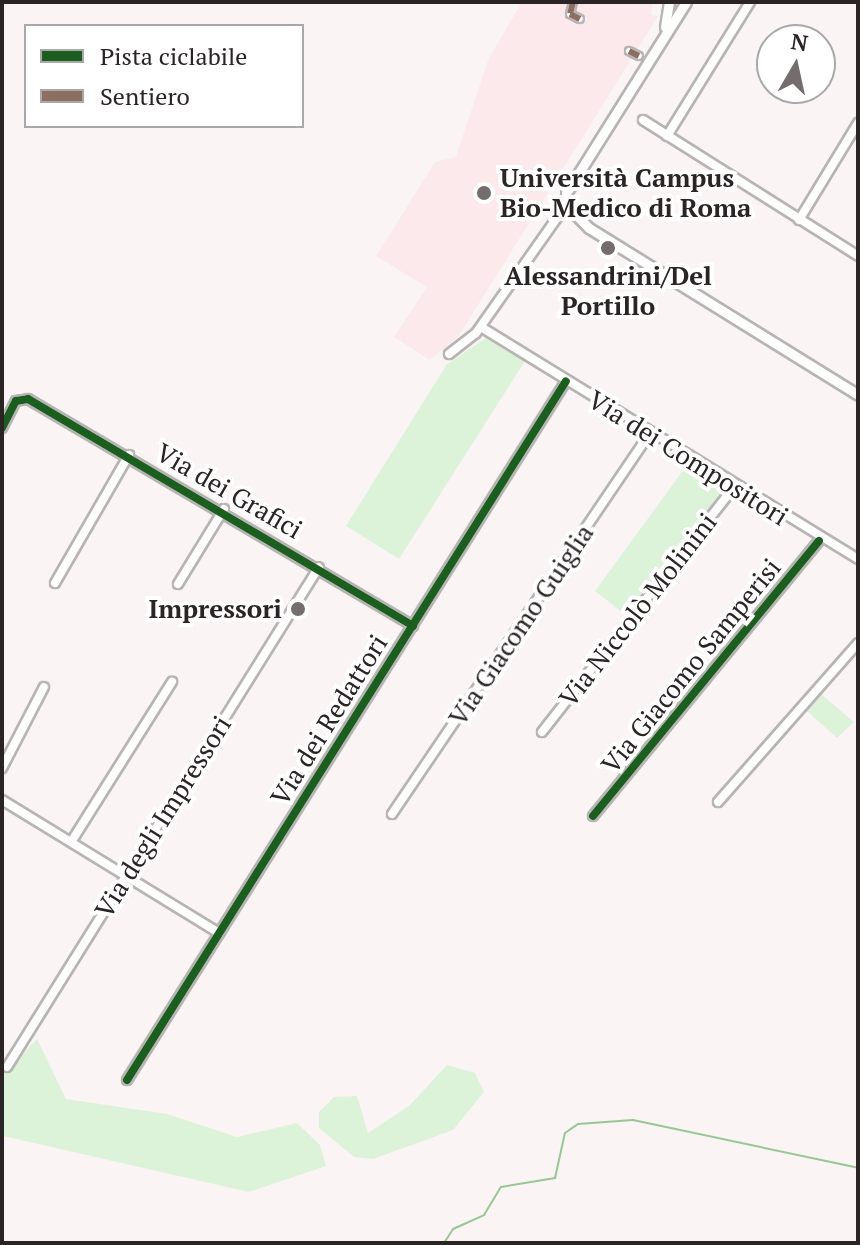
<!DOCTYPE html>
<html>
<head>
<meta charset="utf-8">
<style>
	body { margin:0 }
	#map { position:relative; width:860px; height:1245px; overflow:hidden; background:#faf4f4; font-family:"PT Serif",serif }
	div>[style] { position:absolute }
	.built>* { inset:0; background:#fbe9eb }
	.green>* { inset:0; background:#ddf3d9 }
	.stream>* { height:2px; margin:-1px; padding:0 1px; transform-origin:1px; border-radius:1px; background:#9ac696 }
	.roads { filter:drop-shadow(2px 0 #b9b4b4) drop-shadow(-2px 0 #b9b4b4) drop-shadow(0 2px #b9b4b4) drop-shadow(0 -2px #b9b4b4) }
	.pedestrian>* { height:6px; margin:-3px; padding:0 3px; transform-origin:3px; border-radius:3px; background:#fefdfd }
	.minor>* { height:8px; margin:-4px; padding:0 4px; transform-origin:4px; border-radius:4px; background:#fefdfd }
	.tertiary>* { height:9px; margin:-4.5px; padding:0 4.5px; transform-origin:4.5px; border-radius:4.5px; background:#fefdfd }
	.quiet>* { height:6px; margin-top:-3px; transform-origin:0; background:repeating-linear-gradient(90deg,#8d6e63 0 12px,transparent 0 18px) }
	.cycleway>* { height:8px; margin:-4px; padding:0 4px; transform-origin:4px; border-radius:4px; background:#1b5e20 }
	.dots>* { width:22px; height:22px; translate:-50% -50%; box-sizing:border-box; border:4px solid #fff; border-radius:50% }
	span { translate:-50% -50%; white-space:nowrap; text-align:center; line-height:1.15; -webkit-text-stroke:8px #fff; paint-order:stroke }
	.poi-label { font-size:26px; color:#2a2425; font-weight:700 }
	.left { translate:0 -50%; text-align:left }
	.right { translate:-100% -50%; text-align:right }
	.street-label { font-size:26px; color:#2a2425 }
	.frame { position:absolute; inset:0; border:4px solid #2a2425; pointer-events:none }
	.legend { position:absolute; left:24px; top:24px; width:280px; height:104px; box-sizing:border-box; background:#fff; border:2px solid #aaa7a8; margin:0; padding:10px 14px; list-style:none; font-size:24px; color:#2a2425 }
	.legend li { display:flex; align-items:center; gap:16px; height:40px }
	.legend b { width:40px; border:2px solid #aaa7a8 }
	.north { position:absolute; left:756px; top:24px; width:80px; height:80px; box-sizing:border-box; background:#fff; border:2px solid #aaa7a8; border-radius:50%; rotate:9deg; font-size:22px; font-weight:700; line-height:32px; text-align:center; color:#2a2425 }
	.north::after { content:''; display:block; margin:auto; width:28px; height:36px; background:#736d6d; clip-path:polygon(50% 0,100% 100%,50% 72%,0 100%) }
</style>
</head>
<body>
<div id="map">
	<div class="built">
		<i style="clip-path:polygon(522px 2px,652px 2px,651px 15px,658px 16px,458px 337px,430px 360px,394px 337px,427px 287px,376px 256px,435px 162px,456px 157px,489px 58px)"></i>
	</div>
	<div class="green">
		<i style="clip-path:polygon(486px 338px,525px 361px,399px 559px,346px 526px,447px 364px)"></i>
		<i style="clip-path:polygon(687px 465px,724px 486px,723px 494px,627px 616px,595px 591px)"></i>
		<i style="clip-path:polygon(821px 694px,854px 722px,837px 738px,807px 711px)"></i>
		<i style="clip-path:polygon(37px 1039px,66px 1099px,167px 1114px,237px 1137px,297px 1123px,320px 1145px,326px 1166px,249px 1192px,3px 1136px,2px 1077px)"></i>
		<i style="clip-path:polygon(447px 1065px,475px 1073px,484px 1092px,453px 1130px,373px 1159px,354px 1157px,319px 1128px,319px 1112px,334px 1097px,357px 1096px,368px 1133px,409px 1106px)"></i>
	</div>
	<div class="stream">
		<i style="left:444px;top:1243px;width:17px;rotate:-57deg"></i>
		<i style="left:453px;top:1229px;width:34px;rotate:-24deg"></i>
		<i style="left:484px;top:1215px;width:33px;rotate:-59deg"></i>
		<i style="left:501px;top:1187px;width:55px;rotate:-9.5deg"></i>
		<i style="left:555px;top:1178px;width:46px;rotate:-77.5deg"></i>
		<i style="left:565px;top:1133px;width:16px;rotate:-35deg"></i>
		<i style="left:578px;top:1124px;width:55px;rotate:-4.2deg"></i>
		<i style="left:633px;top:1120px;width:230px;rotate:12deg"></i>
	</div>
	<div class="roads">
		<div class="pedestrian">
			<i style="left:573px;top:2px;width:12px;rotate:104deg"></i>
			<i style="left:570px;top:14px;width:11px;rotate:27deg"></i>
			<i style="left:629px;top:51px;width:11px;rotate:27deg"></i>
		</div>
		<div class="minor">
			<i style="left:643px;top:120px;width:254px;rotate:32.3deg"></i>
			<i style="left:667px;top:136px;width:158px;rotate:-58.2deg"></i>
			<i style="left:799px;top:220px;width:114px;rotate:-58.7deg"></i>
			<i style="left:481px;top:327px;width:443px;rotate:31.6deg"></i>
			<i style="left:449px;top:354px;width:34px;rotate:-38deg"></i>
			<i style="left:476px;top:333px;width:156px;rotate:-54.9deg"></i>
			<i style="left:2px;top:428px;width:30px;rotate:-63deg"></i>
			<i style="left:16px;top:401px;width:12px;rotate:-9deg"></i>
			<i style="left:28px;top:399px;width:447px;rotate:30.5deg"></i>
			<i style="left:55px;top:583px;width:148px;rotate:-60deg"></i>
			<i style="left:178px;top:584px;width:88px;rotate:-58.5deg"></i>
			<i style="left:542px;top:732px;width:310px;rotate:-51.9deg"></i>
			<i style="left:2px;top:768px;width:91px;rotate:-62.6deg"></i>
			<i style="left:2px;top:800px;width:255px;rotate:31.5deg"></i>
			<i style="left:718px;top:802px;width:212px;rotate:-48.6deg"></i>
			<i style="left:392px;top:814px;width:458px;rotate:-55.9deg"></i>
			<i style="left:593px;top:816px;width:356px;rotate:-50.6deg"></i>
			<i style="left:73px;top:839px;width:186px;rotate:-57.8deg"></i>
			<i style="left:7px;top:1067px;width:589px;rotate:-58.04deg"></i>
			<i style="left:127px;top:1080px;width:825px;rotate:-57.87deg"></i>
		</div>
		<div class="tertiary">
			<i style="left:686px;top:2px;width:226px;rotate:122.1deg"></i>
			<i style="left:566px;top:193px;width:12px;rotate:90deg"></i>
			<i style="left:566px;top:205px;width:33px;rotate:45deg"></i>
			<i style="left:589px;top:228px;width:317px;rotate:31.8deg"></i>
			<i style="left:665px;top:27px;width:25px;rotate:-81deg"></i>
		</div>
	</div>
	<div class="quiet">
		<i style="left:573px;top:2px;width:12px;rotate:104deg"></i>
		<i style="left:570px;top:14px;width:11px;rotate:27deg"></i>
		<i style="left:629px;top:51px;width:11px;rotate:27deg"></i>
	</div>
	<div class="cycleway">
		<i style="left:2px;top:428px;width:30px;rotate:-63deg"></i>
		<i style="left:16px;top:401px;width:12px;rotate:-9deg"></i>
		<i style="left:28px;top:399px;width:447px;rotate:30.5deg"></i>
		<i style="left:593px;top:816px;width:356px;rotate:-50.6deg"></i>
		<i style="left:127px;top:1080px;width:825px;rotate:-57.87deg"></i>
	</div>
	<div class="dots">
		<i style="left:484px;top:193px;background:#736d6d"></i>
		<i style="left:608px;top:248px;background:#736d6d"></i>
		<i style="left:298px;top:609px;background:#736d6d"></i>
	</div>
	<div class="poi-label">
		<span class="left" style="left:500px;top:193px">Università Campus<br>Bio-Medico di Roma</span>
		<span style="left:608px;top:291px">Alessandrini/Del<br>Portillo</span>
		<span class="right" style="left:282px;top:609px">Impressori</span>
	</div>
	<div class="street-label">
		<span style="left:688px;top:458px;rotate:32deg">Via dei Compositori</span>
		<span style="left:229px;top:491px;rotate:30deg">Via dei Grafici</span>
		<span style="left:638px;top:610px;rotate:-52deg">Via Niccolò Molinini</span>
		<span style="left:521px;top:625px;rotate:-56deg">Via Giacomo Guiglia</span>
		<span style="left:691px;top:666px;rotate:-51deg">Via Giacomo Samperisi</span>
		<span style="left:329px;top:720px;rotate:-58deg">Via dei Redattori</span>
		<span style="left:163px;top:817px;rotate:-58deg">Via degli Impressori</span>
	</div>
	<div class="frame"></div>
	<ul class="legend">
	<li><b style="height:10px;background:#1b5e20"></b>Pista ciclabile</li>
	<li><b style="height:10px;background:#8d6e63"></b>Sentiero</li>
	</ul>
	<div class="north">N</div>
</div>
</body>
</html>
